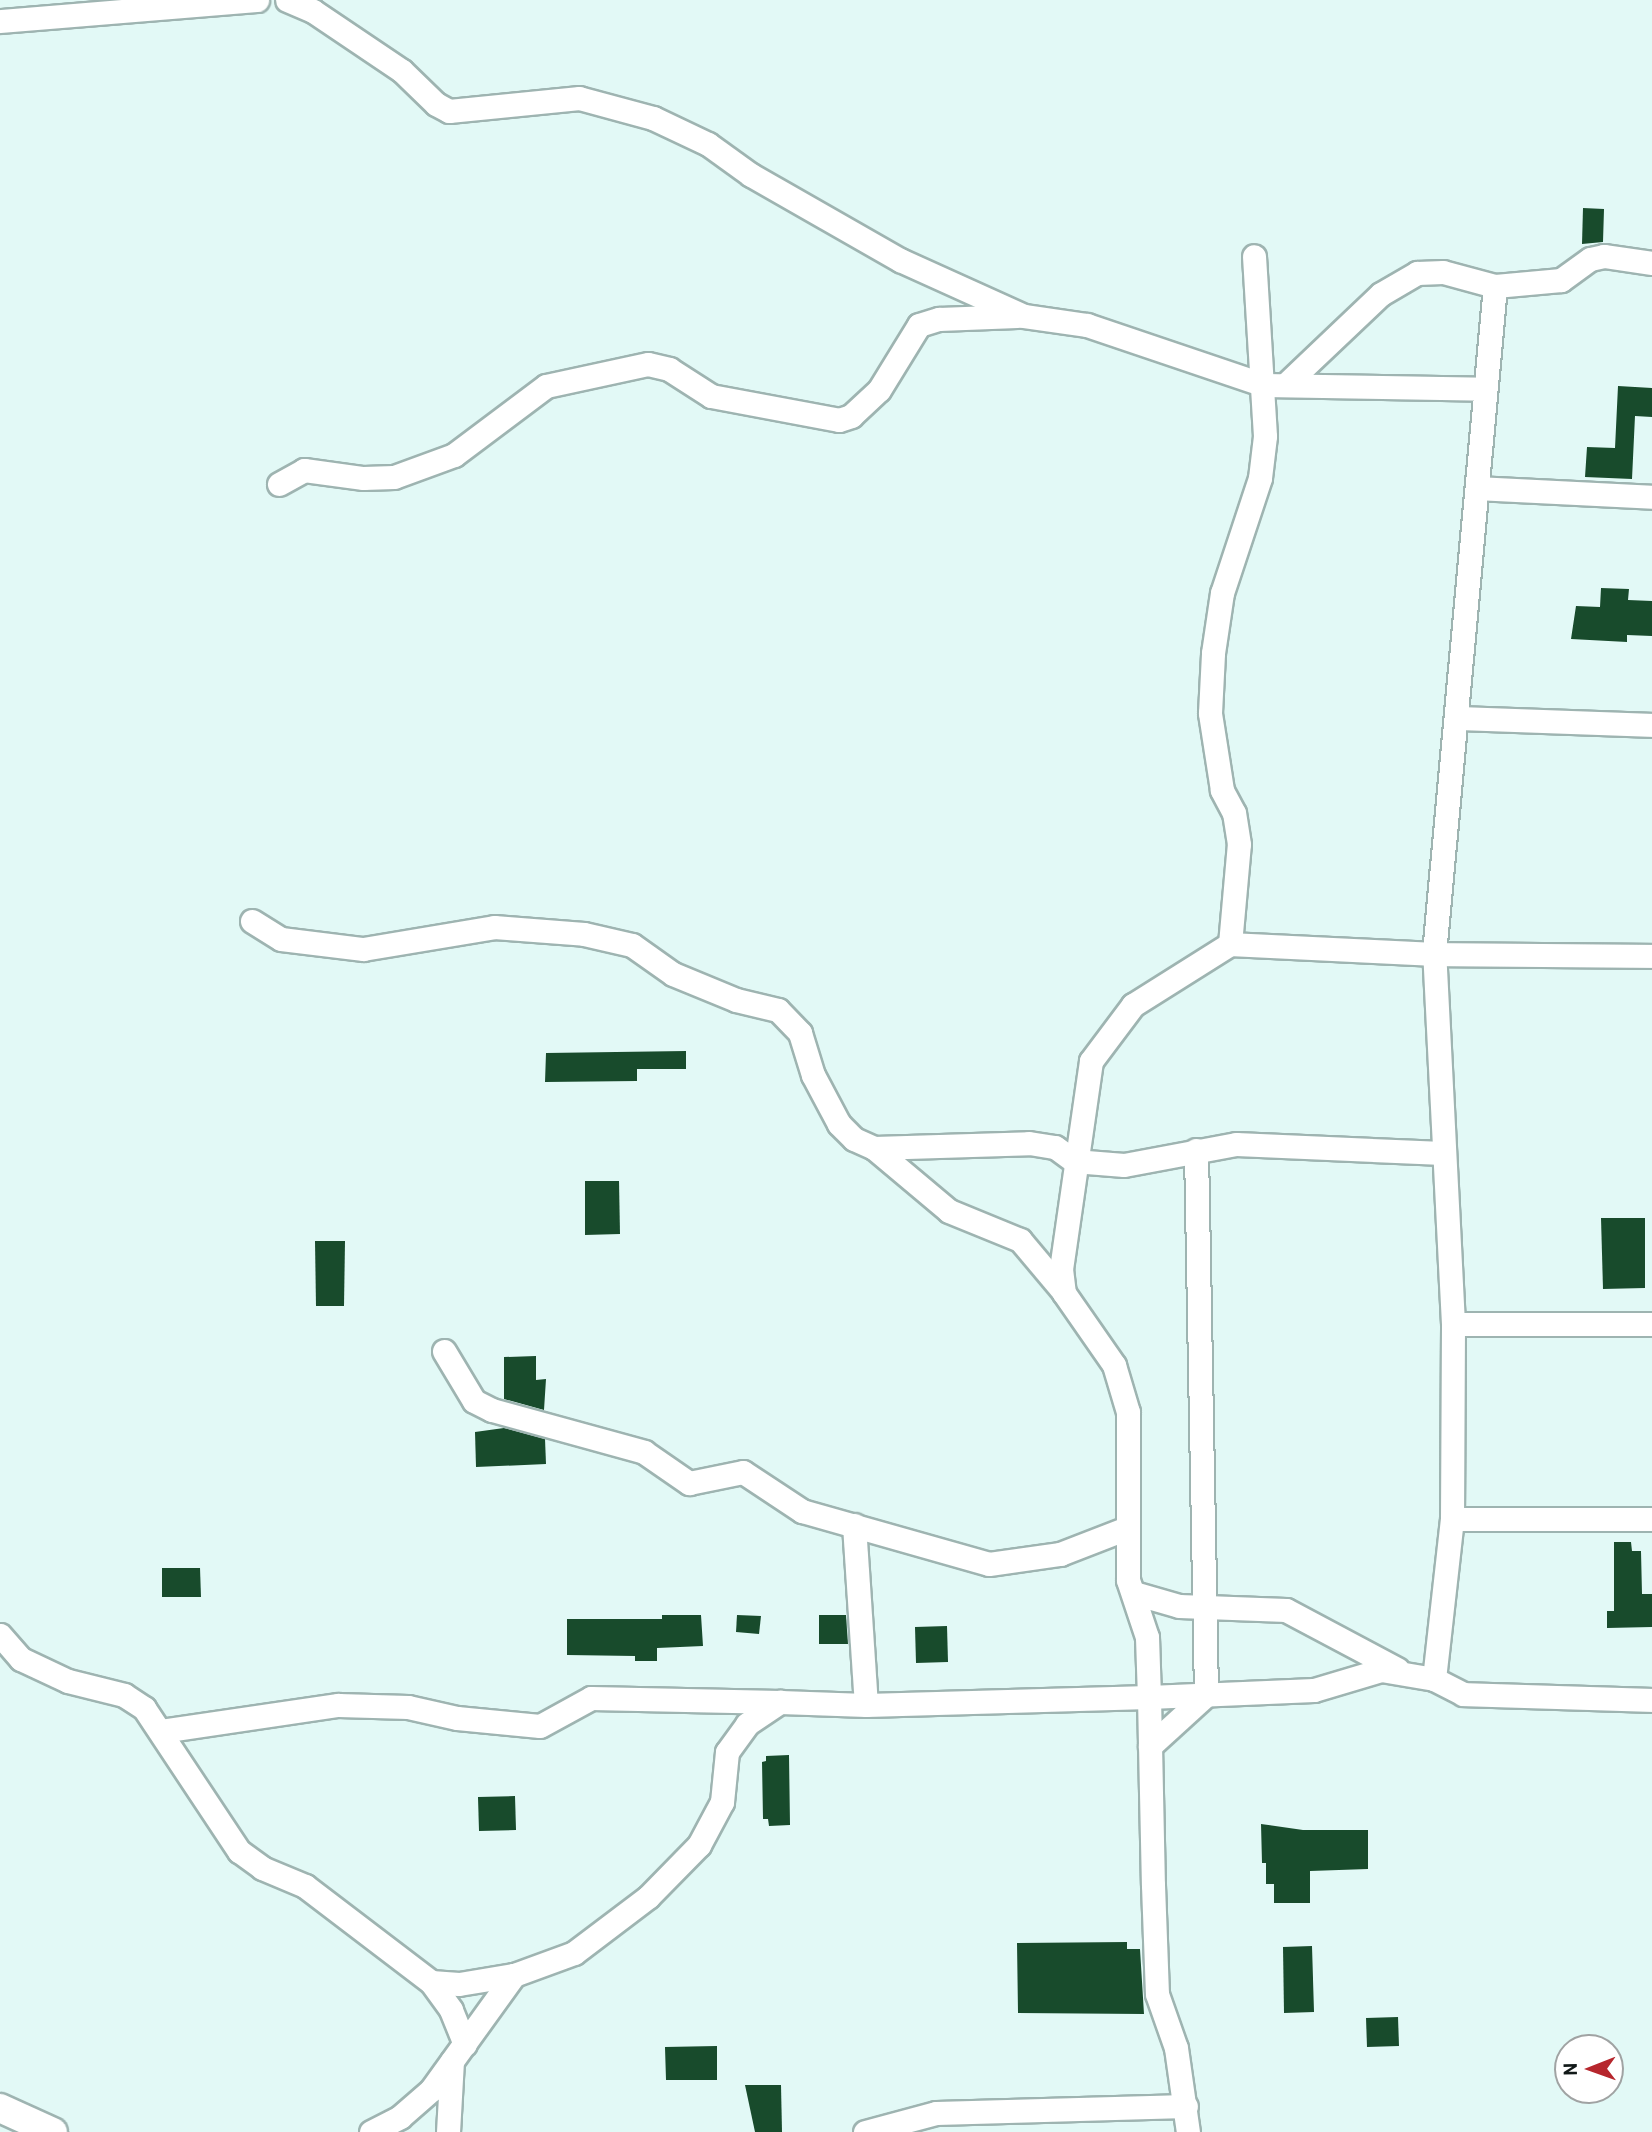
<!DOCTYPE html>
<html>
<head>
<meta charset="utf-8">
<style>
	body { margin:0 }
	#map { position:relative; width:1652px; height:2132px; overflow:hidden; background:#e2f9f6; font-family:Barlow,sans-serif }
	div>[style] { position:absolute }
	.building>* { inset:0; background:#184b2c }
	.roads { filter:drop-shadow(2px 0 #9eb4b1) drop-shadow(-2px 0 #9eb4b1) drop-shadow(0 2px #9eb4b1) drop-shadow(0 -2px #9eb4b1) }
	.minor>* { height:23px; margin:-11.5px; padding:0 11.5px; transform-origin:11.5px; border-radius:11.5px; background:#fff }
	.tertiary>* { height:28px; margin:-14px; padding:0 14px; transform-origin:14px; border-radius:14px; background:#fff }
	span { translate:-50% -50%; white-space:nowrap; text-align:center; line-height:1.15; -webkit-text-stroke:7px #fff; paint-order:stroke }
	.north { position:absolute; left:1554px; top:2034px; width:70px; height:70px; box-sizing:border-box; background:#fff; border:2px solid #a0a3a3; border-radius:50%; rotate:269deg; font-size:19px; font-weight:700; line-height:28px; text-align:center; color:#111918 }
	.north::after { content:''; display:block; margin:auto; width:24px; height:32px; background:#b6262d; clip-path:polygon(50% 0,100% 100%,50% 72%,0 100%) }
</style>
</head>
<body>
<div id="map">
	<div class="building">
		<i style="clip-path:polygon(1583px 208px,1604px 209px,1603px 242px,1582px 244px)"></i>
		<i style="clip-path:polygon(1618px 386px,1652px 388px,1652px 417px,1635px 416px,1632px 479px,1585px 477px,1587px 447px,1615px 448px)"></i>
		<i style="clip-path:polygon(1601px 588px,1629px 589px,1628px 600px,1652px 601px,1652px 636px,1627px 635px,1627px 642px,1571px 639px,1576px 606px,1600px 607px)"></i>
		<i style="clip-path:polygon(686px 1051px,686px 1069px,637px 1069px,637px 1081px,545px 1082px,546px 1053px)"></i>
		<i style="clip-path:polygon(585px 1181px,619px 1181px,620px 1234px,585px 1235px)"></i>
		<i style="clip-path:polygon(1601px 1218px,1645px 1218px,1645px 1288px,1603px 1289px)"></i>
		<i style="clip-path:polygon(315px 1241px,345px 1241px,344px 1306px,316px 1306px)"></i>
		<i style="clip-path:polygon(536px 1356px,536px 1380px,546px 1379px,544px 1410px,504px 1399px,504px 1357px)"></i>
		<i style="clip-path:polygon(504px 1428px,545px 1439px,546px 1464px,476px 1467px,475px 1432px)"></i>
		<i style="clip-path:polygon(1614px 1542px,1631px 1542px,1632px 1551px,1641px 1551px,1642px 1594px,1652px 1594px,1652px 1627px,1607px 1628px,1607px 1611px,1614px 1611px)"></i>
		<i style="clip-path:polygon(162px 1568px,200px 1568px,201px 1597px,162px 1597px)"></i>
		<i style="clip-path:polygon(662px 1615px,701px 1615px,703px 1646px,657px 1648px,657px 1661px,635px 1661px,635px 1656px,567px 1655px,567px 1619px,662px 1619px)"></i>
		<i style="clip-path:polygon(737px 1615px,761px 1616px,759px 1634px,736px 1632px)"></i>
		<i style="clip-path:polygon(819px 1615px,846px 1615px,848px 1644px,819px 1644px)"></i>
		<i style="clip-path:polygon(947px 1626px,948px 1662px,916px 1663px,915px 1627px)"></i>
		<i style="clip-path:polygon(789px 1755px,790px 1825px,769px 1826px,768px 1819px,763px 1819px,762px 1762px,766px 1761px,766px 1756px)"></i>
		<i style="clip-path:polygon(515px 1796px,516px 1830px,479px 1831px,478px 1797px)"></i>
		<i style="clip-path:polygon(1261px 1824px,1303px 1830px,1368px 1830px,1368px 1869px,1310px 1871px,1310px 1903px,1274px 1903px,1274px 1884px,1266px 1884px,1266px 1863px,1262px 1863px)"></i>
		<i style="clip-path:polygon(1127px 1942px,1127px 1949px,1140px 1949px,1144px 2014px,1018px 2013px,1017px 1943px)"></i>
		<i style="clip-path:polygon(1312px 1946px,1314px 2012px,1284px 2013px,1283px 1947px)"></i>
		<i style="clip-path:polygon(1398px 2017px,1399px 2046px,1367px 2047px,1366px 2018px)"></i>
		<i style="clip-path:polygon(717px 2046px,717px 2080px,666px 2080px,665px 2047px)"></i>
		<i style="clip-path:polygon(745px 2085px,781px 2085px,782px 2132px,755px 2132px)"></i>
	</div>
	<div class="roads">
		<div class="minor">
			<i style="left:287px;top:0;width:28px;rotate:23deg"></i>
			<i style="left:313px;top:11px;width:107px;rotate:34deg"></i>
			<i style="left:402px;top:71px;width:47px;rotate:44.1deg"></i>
			<i style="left:436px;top:104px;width:15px;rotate:28deg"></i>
			<i style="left:449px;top:111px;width:131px;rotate:-5.7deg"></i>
			<i style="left:579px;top:98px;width:77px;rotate:15.1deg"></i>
			<i style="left:653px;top:118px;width:61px;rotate:25.3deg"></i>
			<i style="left:708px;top:144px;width:53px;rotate:35.8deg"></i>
			<i style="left:751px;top:175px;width:172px;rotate:29.7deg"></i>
			<i style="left:900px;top:260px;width:136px;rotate:24.3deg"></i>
			<i style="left:1024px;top:316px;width:64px;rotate:8.1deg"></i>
			<i style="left:1087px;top:325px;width:187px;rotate:18.7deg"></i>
			<i style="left:1264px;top:385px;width:221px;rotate:1deg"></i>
			<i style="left:0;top:21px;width:258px;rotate:-4.7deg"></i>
			<i style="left:1652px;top:263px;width:49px;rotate:-171.7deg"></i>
			<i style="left:1604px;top:256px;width:14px;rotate:168deg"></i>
			<i style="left:1590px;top:259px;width:36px;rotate:144deg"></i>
			<i style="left:1561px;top:280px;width:66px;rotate:174.8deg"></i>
			<i style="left:1495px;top:286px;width:671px;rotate:95.22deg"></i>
			<i style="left:1434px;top:954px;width:218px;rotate:0.5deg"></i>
			<i style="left:1285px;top:385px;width:132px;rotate:-43.5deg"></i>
			<i style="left:1381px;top:294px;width:42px;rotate:-30.3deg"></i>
			<i style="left:1417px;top:273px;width:26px;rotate:-2deg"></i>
			<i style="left:1443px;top:272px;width:54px;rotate:15.1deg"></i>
			<i style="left:279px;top:484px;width:29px;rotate:-29deg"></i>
			<i style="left:304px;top:470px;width:60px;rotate:7.7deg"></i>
			<i style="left:363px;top:478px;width:31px;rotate:-2deg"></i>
			<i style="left:394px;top:477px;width:64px;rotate:-20.1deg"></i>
			<i style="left:454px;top:455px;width:115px;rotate:-36.9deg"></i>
			<i style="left:546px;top:386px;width:104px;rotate:-12.2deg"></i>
			<i style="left:648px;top:364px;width:22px;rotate:13deg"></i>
			<i style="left:669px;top:369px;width:50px;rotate:32.7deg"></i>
			<i style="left:711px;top:396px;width:130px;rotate:10.6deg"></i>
			<i style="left:839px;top:420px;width:13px;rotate:-18deg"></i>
			<i style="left:851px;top:416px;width:38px;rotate:-43deg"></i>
			<i style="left:879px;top:390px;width:76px;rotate:-58.4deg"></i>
			<i style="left:919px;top:325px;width:21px;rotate:-17deg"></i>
			<i style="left:939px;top:319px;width:78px;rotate:-2.2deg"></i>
			<i style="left:1477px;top:488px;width:175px;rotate:2.9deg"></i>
			<i style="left:1456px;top:718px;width:196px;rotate:2deg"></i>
			<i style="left:252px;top:921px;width:34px;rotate:32deg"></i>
			<i style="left:281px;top:939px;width:83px;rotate:7deg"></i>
			<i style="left:363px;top:949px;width:133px;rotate:-9.5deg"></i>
			<i style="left:494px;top:927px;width:90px;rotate:4.4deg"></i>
			<i style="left:584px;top:934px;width:49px;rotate:12.9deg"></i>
			<i style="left:632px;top:945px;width:50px;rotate:35.3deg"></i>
			<i style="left:673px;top:974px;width:68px;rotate:22.4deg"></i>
			<i style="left:736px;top:1000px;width:43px;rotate:13.4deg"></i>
			<i style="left:778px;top:1010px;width:32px;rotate:46deg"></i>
			<i style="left:800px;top:1033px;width:44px;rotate:72.8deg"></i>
			<i style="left:813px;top:1075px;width:55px;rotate:62deg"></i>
			<i style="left:839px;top:1124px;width:21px;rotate:45deg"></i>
			<i style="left:854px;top:1139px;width:22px;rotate:24deg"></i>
			<i style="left:874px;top:1148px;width:155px;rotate:-1.8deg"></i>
			<i style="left:1029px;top:1143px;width:26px;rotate:9deg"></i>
			<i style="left:1055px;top:1147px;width:24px;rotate:36deg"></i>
			<i style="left:1074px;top:1161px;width:50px;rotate:4.6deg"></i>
			<i style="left:1124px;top:1165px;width:114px;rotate:-10.6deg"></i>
			<i style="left:1236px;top:1144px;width:207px;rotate:2.5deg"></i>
			<i style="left:1230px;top:944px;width:100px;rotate:-84.9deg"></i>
			<i style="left:1239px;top:844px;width:31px;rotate:-99deg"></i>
			<i style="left:1234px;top:813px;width:26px;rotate:-118deg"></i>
			<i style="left:1222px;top:790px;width:78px;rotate:-98.9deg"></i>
			<i style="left:1210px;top:713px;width:60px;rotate:-87.1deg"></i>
			<i style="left:1213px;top:653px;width:61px;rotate:-81.5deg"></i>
			<i style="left:1222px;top:593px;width:121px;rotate:-71.7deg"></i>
			<i style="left:1260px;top:478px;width:42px;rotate:-83.2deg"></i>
			<i style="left:1265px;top:436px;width:180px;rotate:-93.5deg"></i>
			<i style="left:874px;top:1148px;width:98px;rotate:40deg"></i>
			<i style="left:949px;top:1211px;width:77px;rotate:22.2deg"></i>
			<i style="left:1020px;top:1240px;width:67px;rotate:49.9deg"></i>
			<i style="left:1453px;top:1324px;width:199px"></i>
			<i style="left:444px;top:1351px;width:58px;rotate:59deg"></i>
			<i style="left:474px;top:1401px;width:20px;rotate:27deg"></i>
			<i style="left:492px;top:1410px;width:158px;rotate:15.4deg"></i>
			<i style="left:644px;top:1452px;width:55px;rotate:34.6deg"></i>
			<i style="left:689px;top:1483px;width:55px;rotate:-11.5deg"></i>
			<i style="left:743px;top:1472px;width:71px;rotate:33.5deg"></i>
			<i style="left:802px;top:1511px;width:194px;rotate:15.8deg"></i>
			<i style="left:989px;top:1564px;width:72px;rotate:-8deg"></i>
			<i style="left:1060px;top:1554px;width:72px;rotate:-21.2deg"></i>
			<i style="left:1452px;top:1519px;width:200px"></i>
			<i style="left:854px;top:1525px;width:180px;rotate:86.2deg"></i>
			<i style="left:1134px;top:1593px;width:47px;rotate:16.1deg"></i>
			<i style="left:1179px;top:1606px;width:107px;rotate:2.1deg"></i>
			<i style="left:1286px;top:1610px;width:126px;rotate:28deg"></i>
			<i style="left:0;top:1635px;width:32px;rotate:49deg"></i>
			<i style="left:21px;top:1659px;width:52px;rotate:25.1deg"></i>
			<i style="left:68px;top:1681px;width:58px;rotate:14deg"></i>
			<i style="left:124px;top:1695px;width:24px;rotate:33deg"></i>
			<i style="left:144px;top:1708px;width:172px;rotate:56.4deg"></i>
			<i style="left:239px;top:1851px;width:29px;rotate:36deg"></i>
			<i style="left:262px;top:1868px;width:47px;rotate:22.7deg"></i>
			<i style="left:305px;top:1886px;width:158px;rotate:37.3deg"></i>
			<i style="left:431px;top:1982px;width:28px;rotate:4deg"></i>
			<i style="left:459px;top:1984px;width:56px;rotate:-9.3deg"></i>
			<i style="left:1434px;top:1679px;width:33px;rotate:27deg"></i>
			<i style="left:1463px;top:1694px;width:189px;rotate:1.8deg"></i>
			<i style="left:161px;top:1731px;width:179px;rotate:-8.4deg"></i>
			<i style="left:338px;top:1705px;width:70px;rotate:1.6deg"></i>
			<i style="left:408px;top:1707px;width:50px;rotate:12.7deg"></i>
			<i style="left:457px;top:1718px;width:83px;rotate:5.5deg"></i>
			<i style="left:540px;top:1726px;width:58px;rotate:-28.8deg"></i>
			<i style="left:591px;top:1698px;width:189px;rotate:1.2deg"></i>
			<i style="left:1150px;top:1746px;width:76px;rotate:-42.3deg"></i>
			<i style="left:1206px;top:1695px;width:545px;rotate:-91.05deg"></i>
			<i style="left:431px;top:1982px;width:34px;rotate:54deg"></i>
			<i style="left:451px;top:2010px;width:37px;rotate:68deg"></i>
			<i style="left:371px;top:2132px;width:33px;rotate:-27deg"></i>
			<i style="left:400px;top:2117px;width:41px;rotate:-41.1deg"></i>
			<i style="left:431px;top:2090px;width:142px;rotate:-54.2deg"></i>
			<i style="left:514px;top:1975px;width:64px;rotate:-20.1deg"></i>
			<i style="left:574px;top:1953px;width:93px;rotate:-37.1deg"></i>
			<i style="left:648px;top:1897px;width:73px;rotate:-45.6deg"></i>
			<i style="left:699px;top:1845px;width:49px;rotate:-61.9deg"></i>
			<i style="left:722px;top:1802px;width:50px;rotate:-84.3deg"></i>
			<i style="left:727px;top:1752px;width:34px;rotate:-54deg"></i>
			<i style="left:747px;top:1724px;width:40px;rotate:-34deg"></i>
			<i style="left:780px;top:1702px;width:86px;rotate:2deg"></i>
			<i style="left:866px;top:1705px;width:283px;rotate:-1.6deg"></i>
			<i style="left:1149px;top:1697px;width:165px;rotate:-2.4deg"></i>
			<i style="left:1314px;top:1690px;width:70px;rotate:-16.6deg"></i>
			<i style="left:1381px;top:1670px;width:54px;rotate:9.6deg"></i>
			<i style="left:1434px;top:1679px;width:161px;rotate:-83.6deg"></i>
			<i style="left:1452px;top:1519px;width:195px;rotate:-89.7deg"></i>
			<i style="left:1453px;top:1324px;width:370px;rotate:-92.9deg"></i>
			<i style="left:1434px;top:954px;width:204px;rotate:-177.2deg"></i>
			<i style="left:1230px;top:944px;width:115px;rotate:147.8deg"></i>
			<i style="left:1133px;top:1005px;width:70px;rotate:126.9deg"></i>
			<i style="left:1091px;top:1061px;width:210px;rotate:98.2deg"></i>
			<i style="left:1061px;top:1269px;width:24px;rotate:83deg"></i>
			<i style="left:1064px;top:1293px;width:88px;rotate:55.2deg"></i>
			<i style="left:1114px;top:1365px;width:49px;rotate:73.4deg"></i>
			<i style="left:1128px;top:1412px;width:168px;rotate:90deg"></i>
			<i style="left:1128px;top:1580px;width:60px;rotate:71.6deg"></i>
			<i style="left:1147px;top:1637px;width:60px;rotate:88.1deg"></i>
			<i style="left:1149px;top:1697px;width:188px;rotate:88.8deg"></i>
			<i style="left:1153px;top:1885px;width:109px;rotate:87.9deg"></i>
			<i style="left:1157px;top:1994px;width:57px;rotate:70.6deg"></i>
			<i style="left:1176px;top:2048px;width:85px;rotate:81.9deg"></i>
			<i style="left:448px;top:2132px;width:71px;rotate:-86.8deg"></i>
			<i style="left:865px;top:2132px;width:73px;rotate:-15deg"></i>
			<i style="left:936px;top:2113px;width:250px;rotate:-1.6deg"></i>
		</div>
		<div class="tertiary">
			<i style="left:0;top:2108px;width:58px;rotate:24.4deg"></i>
		</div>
	</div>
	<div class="north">N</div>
</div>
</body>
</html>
